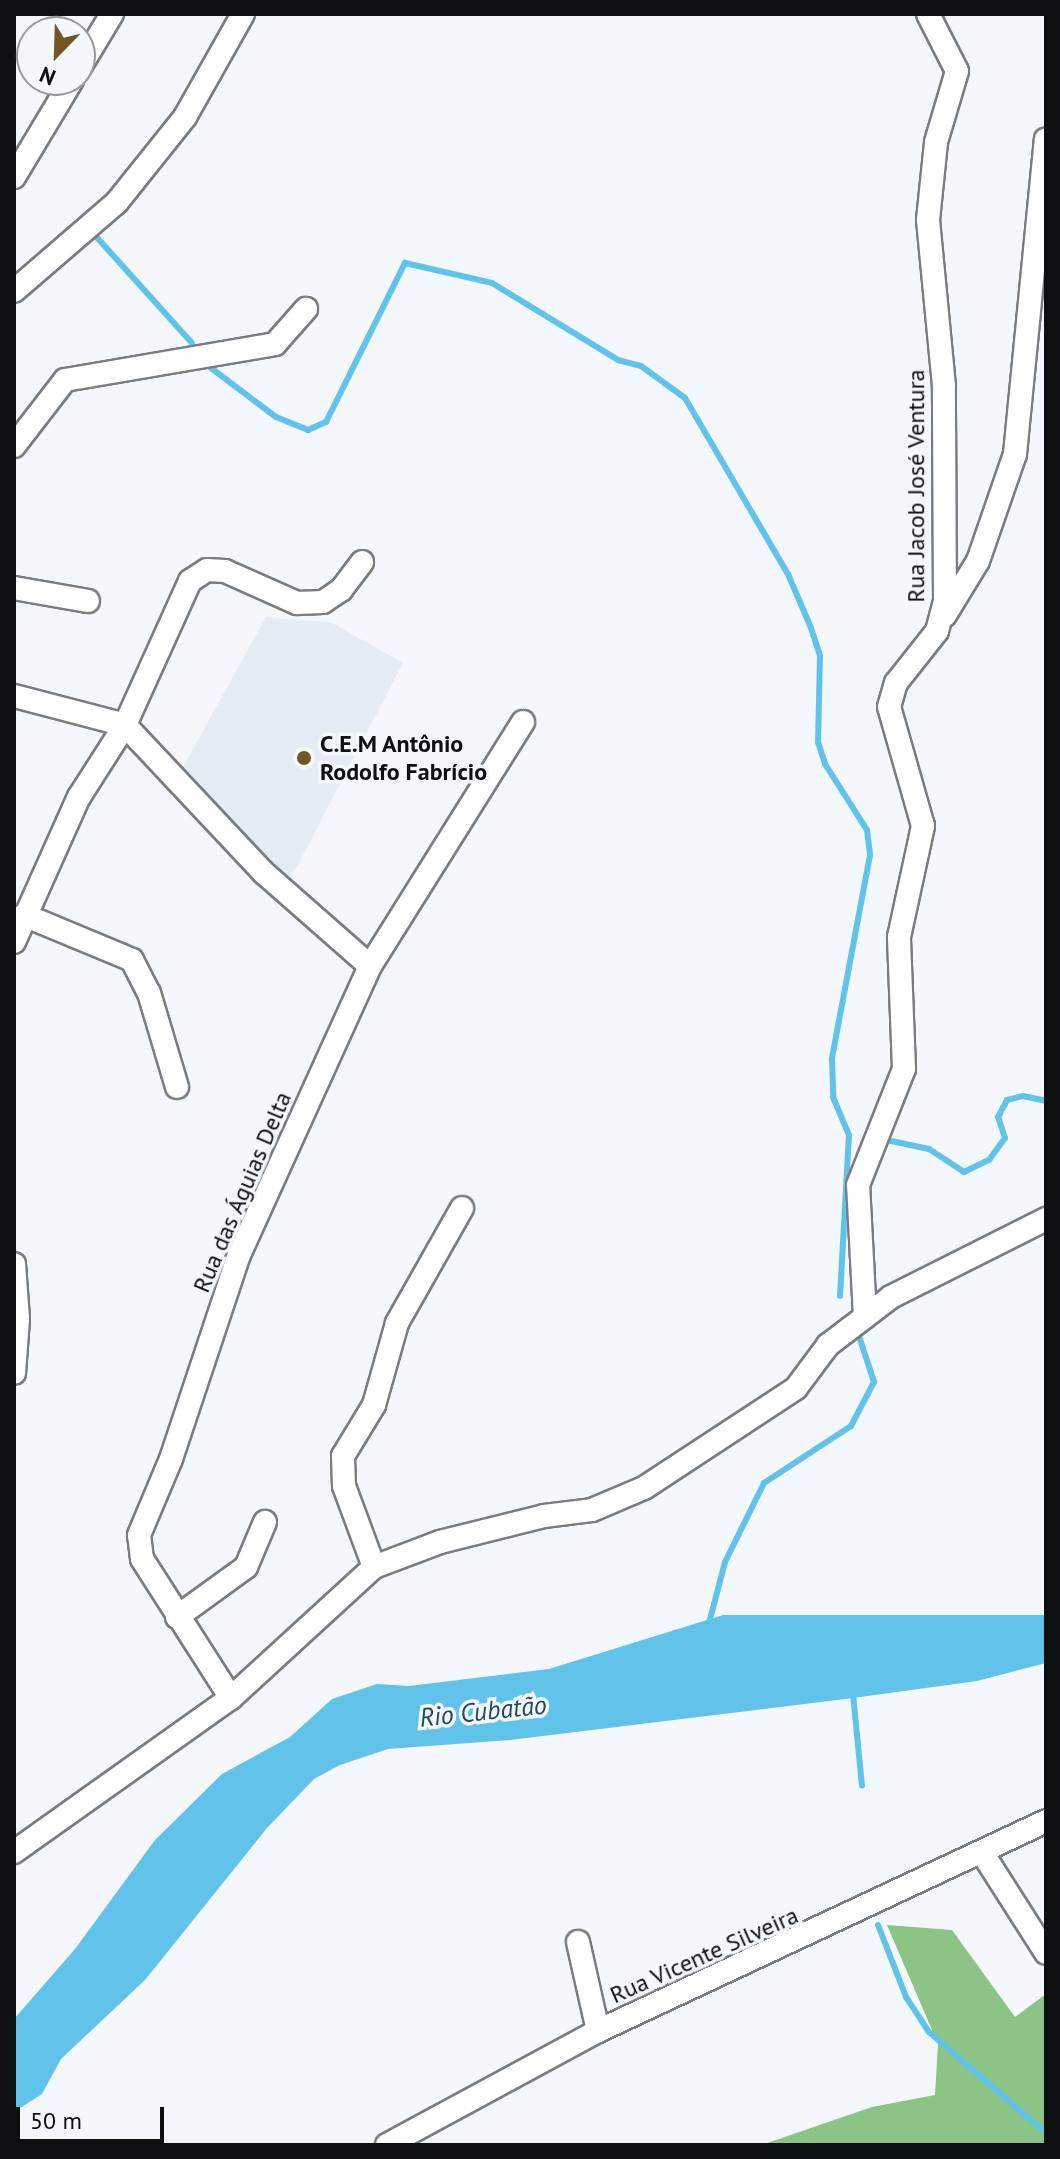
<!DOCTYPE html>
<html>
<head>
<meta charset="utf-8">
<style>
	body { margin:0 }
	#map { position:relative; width:1060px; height:2159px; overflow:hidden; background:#f4f7fb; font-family:"PT Sans",sans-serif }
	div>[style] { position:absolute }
	.built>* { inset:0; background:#e5ecf6 }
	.forest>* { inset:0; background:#8bc484 }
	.water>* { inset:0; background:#62c3ea }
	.stream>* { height:6px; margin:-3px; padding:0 3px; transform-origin:3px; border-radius:3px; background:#62c3ea }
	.roads { filter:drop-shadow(2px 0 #797c80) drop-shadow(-2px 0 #797c80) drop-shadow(0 2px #797c80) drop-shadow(0 -2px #797c80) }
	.street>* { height:22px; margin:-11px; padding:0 11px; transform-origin:11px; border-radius:11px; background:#fff }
	.dots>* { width:22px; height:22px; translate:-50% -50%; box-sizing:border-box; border:4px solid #f4f7fb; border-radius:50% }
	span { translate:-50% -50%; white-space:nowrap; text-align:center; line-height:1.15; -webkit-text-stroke:7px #f4f7fb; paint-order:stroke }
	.street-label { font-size:24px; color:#0e0f10 }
	.poi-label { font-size:24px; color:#0e0f10; font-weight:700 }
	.left { translate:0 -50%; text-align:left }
	.water-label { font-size:26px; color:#224c5d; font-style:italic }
	.frame { position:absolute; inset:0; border:16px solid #0e0f10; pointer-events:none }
	.north { position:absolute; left:16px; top:16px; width:80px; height:80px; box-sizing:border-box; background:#f4f7fb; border:2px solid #989a9d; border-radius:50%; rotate:203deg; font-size:22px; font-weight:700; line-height:32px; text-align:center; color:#0e0f10 }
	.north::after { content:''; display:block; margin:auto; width:28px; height:36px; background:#715628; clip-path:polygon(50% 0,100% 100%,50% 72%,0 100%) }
	.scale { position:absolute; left:16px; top:2107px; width:148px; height:36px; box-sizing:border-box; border:4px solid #0e0f10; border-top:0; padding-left:10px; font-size:24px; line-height:28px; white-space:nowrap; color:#0e0f10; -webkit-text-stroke:6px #f4f7fb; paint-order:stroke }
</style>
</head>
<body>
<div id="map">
	<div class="built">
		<i style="clip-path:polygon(266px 617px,332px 623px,403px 663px,290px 880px,181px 771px)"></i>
	</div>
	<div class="forest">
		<i style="clip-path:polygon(887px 1925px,952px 1930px,1015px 2017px,1046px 1994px,1046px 2145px,761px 2145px,872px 2107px,935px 2095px,938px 2044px)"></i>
	</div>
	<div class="water">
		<i style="clip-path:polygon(723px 1615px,1046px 1615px,1046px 1663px,977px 1681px,853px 1698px,510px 1740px,388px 1749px,340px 1765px,314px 1779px,267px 1828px,145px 1980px,61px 2059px,42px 2094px,14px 2112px,14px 2019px,75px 1949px,155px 1840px,222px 1774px,290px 1737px,332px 1699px,377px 1684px,409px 1686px,549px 1669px)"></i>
	</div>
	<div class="stream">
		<i style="left:92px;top:232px;width:149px;rotate:48deg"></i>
		<i style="left:211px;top:368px;width:81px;rotate:37deg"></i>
		<i style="left:276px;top:417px;width:35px;rotate:22deg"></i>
		<i style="left:308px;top:430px;width:20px;rotate:-24deg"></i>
		<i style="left:326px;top:422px;width:178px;rotate:-63.6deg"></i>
		<i style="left:405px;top:263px;width:89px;rotate:12.9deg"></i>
		<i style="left:492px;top:283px;width:148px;rotate:31.4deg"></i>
		<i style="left:618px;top:360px;width:24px;rotate:15deg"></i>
		<i style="left:641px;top:366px;width:54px;rotate:36deg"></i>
		<i style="left:685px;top:398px;width:204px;rotate:59.7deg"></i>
		<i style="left:788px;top:574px;width:59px;rotate:66.9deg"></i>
		<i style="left:811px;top:628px;width:29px;rotate:72deg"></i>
		<i style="left:820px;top:656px;width:86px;rotate:91.3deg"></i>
		<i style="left:818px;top:742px;width:23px;rotate:72deg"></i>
		<i style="left:825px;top:764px;width:78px;rotate:57.5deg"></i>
		<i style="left:867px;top:830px;width:25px;rotate:83deg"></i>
		<i style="left:870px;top:855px;width:208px;rotate:100.6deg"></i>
		<i style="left:832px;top:1059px;width:38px;rotate:88deg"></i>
		<i style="left:833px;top:1097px;width:41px;rotate:67.2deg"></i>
		<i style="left:849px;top:1135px;width:161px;rotate:93.2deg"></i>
		<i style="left:882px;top:1139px;width:48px;rotate:12deg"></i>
		<i style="left:929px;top:1149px;width:42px;rotate:33.3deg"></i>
		<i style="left:964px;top:1172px;width:28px;rotate:-26deg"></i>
		<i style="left:989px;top:1160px;width:27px;rotate:-54deg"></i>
		<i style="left:1005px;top:1138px;width:22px;rotate:-108deg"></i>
		<i style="left:998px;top:1117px;width:19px;rotate:-62deg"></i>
		<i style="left:1007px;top:1100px;width:16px;rotate:-14deg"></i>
		<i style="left:1023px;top:1096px;width:24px;rotate:12deg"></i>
		<i style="left:708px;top:1627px;width:67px;rotate:-75.3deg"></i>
		<i style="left:725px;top:1562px;width:88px;rotate:-63.7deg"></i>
		<i style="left:764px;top:1483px;width:104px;rotate:-33.2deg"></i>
		<i style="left:851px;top:1426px;width:50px;rotate:-62.4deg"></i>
		<i style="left:874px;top:1382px;width:52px;rotate:-108.1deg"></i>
		<i style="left:853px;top:1694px;width:92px;rotate:84.4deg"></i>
		<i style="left:878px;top:1925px;width:77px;rotate:68.7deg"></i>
		<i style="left:906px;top:1997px;width:42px;rotate:56.7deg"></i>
		<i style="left:929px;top:2032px;width:155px;rotate:40.8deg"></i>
	</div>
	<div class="roads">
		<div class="street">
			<i style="left:80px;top:67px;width:62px;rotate:-58.9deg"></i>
			<i style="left:14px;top:177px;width:113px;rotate:-59.1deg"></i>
			<i style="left:14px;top:291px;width:136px;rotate:-40.8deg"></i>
			<i style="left:117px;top:202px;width:109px;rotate:-51.3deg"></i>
			<i style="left:185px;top:117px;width:118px;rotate:-60.6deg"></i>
			<i style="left:14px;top:446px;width:83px;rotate:-52.3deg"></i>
			<i style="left:65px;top:380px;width:213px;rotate:-9.7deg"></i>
			<i style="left:275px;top:344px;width:47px;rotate:-48.5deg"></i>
			<i style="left:14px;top:588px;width:75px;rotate:10deg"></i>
			<i style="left:945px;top:615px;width:63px;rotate:-58.6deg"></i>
			<i style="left:978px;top:561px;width:113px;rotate:-70.9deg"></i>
			<i style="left:1015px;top:454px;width:316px;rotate:-84.4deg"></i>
			<i style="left:14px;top:696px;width:115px;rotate:14.6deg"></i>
			<i style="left:125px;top:725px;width:202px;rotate:46.8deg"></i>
			<i style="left:263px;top:872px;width:142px;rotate:41.3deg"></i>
			<i style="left:24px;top:915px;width:117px;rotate:22.6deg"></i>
			<i style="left:132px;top:960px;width:37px;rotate:63deg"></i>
			<i style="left:149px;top:993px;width:98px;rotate:73.4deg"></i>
			<i style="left:14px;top:942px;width:159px;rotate:-65.9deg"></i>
			<i style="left:79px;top:797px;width:85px;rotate:-57.4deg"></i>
			<i style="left:125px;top:725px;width:158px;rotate:-65.7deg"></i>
			<i style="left:190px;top:581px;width:20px;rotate:-33deg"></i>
			<i style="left:207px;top:570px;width:18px;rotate:3deg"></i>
			<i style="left:225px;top:571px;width:79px;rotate:24deg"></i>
			<i style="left:297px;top:603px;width:26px;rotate:-2deg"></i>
			<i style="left:323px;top:602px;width:22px;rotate:-34deg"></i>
			<i style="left:341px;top:590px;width:35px;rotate:-53deg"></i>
			<i style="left:14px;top:1264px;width:55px;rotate:85.8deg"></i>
			<i style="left:18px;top:1319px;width:54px;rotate:94.2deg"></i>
			<i style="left:865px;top:1317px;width:132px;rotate:-93deg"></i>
			<i style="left:858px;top:1185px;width:125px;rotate:-68.4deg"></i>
			<i style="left:904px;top:1069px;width:132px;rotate:-92.2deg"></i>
			<i style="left:899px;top:937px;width:114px;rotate:-77.8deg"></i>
			<i style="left:923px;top:826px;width:124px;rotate:-105.9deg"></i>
			<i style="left:889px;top:707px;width:25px;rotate:-74deg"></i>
			<i style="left:896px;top:683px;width:66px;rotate:-51.7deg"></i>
			<i style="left:937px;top:631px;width:31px;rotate:-75deg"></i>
			<i style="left:945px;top:601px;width:215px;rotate:-90.3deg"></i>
			<i style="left:944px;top:386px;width:167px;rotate:-95.5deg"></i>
			<i style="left:928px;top:220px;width:78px;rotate:-84.1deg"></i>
			<i style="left:936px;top:142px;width:74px;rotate:-73.5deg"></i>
			<i style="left:957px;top:71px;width:64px;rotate:-117deg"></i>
			<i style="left:374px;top:1567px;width:86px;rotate:-110.3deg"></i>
			<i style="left:344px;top:1486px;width:30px;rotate:-92deg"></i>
			<i style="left:343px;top:1456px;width:60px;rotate:-58.7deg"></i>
			<i style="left:374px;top:1405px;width:85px;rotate:-74.3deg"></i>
			<i style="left:397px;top:1323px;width:132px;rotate:-60.5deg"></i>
			<i style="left:177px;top:1617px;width:85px;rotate:-35.9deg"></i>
			<i style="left:246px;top:1567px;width:49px;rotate:-67.1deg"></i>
			<i style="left:231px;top:1698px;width:165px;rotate:-122.6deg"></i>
			<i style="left:142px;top:1559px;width:24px;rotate:-97deg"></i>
			<i style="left:139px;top:1535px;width:82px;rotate:-67.2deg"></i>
			<i style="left:171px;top:1459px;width:215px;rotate:-71.6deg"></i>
			<i style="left:239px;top:1255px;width:317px;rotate:-65.6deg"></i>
			<i style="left:370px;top:966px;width:288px;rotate:-57.9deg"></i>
			<i style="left:14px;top:1852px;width:266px;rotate:-35.4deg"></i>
			<i style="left:231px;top:1698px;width:194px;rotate:-42.5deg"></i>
			<i style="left:374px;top:1567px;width:71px;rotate:-20.7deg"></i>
			<i style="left:440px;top:1542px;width:107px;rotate:-14deg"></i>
			<i style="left:544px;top:1516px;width:48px;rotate:-7.1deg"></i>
			<i style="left:592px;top:1510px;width:56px;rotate:-22.9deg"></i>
			<i style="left:644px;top:1488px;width:182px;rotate:-33.3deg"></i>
			<i style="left:796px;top:1388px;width:54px;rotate:-53.3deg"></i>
			<i style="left:828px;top:1345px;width:79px;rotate:-37.3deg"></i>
			<i style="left:891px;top:1297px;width:174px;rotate:-26.7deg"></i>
			<i style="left:983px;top:1854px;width:117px;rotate:57.5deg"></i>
			<i style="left:578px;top:1942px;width:91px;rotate:77.3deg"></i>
			<i style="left:387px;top:2145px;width:240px;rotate:-28.4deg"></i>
			<i style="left:598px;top:2031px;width:495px;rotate:-25.1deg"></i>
		</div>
	</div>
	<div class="dots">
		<i style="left:304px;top:758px;background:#715628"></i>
	</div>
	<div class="street-label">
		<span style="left:916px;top:486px;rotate:-90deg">Rua Jacob José Ventura</span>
		<span style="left:242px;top:1192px;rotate:-67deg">Rua das Águias Delta</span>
		<span style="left:704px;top:1955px;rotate:-24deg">Rua Vicente Silveira</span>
	</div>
	<div class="poi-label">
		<span class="left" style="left:320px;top:758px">C.E.M Antônio<br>Rodolfo Fabrício</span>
	</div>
	<div class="water-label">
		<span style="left:483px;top:1711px;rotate:-6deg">Rio Cubatão</span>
	</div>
	<div class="frame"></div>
	<div class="north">N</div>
	<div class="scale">50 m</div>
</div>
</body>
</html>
